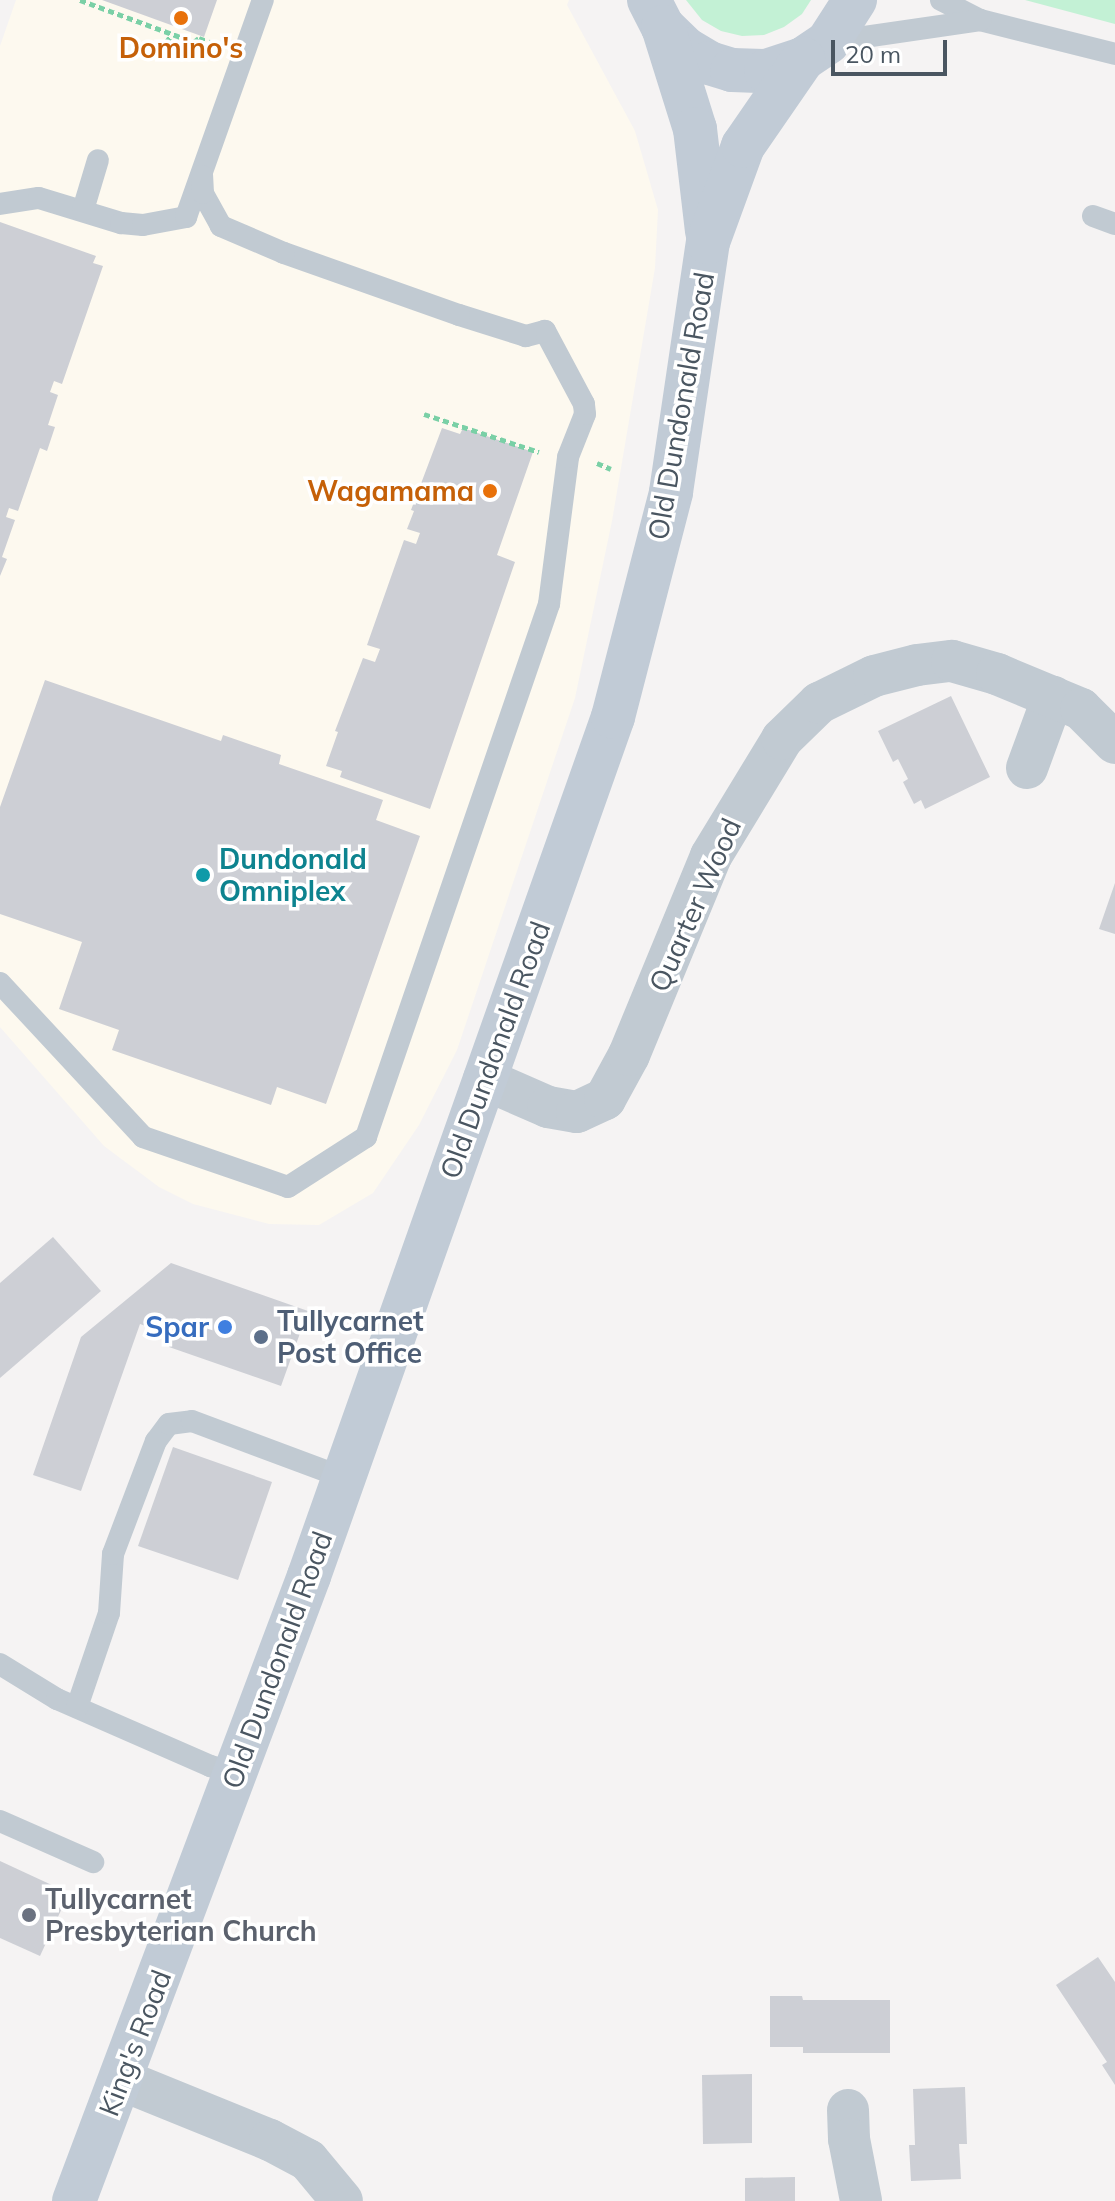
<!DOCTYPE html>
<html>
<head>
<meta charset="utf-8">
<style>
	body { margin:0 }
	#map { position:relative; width:1115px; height:2201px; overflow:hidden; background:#f5f3f3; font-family:Mulish,sans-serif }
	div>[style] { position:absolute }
	.commercial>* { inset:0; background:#fdf9ef }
	.green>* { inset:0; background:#c3f1d5 }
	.building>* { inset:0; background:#cdcfd5 }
	.path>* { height:5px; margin-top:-2.5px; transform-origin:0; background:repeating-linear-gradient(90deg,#7ad0a6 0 6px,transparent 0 10px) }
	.lane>* { height:22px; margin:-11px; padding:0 11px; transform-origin:11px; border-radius:11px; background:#c1cad2 }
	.street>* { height:42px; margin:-21px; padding:0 21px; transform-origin:21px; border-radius:21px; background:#c1cad2 }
	.secondary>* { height:44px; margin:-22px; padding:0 22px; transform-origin:22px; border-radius:22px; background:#c1cbd6 }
	.dots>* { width:22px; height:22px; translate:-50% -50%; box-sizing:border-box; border:4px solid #fff; border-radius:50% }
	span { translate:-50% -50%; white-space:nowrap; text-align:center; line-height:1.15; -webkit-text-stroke:7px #fff; paint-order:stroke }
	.food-label { font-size:28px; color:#c56008; font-weight:700 }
	.right { translate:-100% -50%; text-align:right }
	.street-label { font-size:28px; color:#4a5661 }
	.culture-label { font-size:28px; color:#0d838f; font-weight:700 }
	.left { translate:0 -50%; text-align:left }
	.service-label { font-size:28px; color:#4e5e75; font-weight:700 }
	.shop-label { font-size:28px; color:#366cbe; font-weight:700 }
	.worship-label { font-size:28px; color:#5b616d; font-weight:700 }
	.scale { position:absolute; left:831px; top:40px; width:116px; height:36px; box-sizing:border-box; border:4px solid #4a5661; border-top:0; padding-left:10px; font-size:24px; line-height:28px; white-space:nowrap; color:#4a5661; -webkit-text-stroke:6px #fff; paint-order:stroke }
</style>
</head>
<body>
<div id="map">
	<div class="commercial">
		<i style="clip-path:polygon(16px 0,569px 0,567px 5px,635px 131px,658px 210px,655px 268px,612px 521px,575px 698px,457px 1050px,419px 1125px,373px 1193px,319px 1225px,269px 1224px,193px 1204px,159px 1187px,104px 1146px,0 1027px,0 46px)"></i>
	</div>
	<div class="green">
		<i style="clip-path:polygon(686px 0,811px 0,802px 14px,784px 27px,764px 35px,742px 36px,721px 31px,702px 20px)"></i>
		<i style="clip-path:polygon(1025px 0,1115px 0,1115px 24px)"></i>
	</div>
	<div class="building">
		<i style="clip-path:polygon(102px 0,217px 0,204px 37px)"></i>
		<i style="clip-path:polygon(0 222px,96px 256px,93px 263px,103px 266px,62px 384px,54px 381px,50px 392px,58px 395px,48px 425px,55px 427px,47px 451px,40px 448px,18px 511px,9px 508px,6px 517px,15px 520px,2px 557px,7px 559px,0 576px)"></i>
		<i style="clip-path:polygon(442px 428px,460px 434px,463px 428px,533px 452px,497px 555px,515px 562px,430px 809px,340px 777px,342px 771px,326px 766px,338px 732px,335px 731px,363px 658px,375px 662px,380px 649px,367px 645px,404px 540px,416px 544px,420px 533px,407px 529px,414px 511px,411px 510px)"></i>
		<i style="clip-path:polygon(45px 680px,221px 741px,223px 735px,281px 755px,279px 764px,383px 800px,376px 820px,420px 836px,326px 1104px,277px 1087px,271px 1105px,112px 1050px,119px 1030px,59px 1009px,82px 942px,0 914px,0 807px)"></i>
		<i style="clip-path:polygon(951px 696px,990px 777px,925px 809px,921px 800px,914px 804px,903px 782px,908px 779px,898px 759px,893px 762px,878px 731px)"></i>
		<i style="clip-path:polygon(1115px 883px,1115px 934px,1099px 929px)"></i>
		<i style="clip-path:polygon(53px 1237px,101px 1291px,0 1378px,0 1283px)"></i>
		<i style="clip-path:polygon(171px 1263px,308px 1311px,281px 1386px,169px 1347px,173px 1336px,140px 1324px,81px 1491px,33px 1475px,81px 1337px)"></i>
		<i style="clip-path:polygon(173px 1447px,272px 1482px,238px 1580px,138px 1546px)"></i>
		<i style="clip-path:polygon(0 1861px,69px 1893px,40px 1956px,0 1938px)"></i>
		<i style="clip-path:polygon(1098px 1957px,1115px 1982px,1115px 2085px,1102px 2065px,1107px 2062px,1056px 1985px)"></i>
		<i style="clip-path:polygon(770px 1996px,802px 1996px,803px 2000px,890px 2000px,890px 2053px,803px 2053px,803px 2047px,770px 2047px)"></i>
		<i style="clip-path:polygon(752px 2074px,752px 2143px,703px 2144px,702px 2075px)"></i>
		<i style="clip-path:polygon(965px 2087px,967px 2144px,959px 2144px,961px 2179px,911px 2181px,909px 2145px,915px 2145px,913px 2089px)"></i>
		<i style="clip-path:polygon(795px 2177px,795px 2201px,745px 2201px,745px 2178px)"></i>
	</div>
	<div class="path">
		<i style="left:80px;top:0;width:121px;rotate:20.2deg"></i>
		<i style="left:194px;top:42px;width:6px;rotate:-39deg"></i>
		<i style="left:199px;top:38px;width:17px;rotate:21deg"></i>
		<i style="left:155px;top:59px;width:30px;rotate:-56deg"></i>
		<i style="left:424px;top:414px;width:121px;rotate:18.3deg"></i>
		<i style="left:597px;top:463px;width:15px;rotate:23deg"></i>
	</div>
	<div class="lane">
		<i style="left:941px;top:0;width:44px;rotate:27.1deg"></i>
		<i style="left:980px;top:20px;width:139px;rotate:14.1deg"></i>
		<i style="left:830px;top:42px;width:152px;rotate:-8.3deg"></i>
		<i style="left:0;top:204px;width:39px;rotate:-9deg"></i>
		<i style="left:39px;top:198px;width:86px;rotate:17deg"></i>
		<i style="left:121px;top:223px;width:22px;rotate:5deg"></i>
		<i style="left:143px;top:225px;width:44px;rotate:-10.5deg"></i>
		<i style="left:186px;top:217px;width:230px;rotate:-70.5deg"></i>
		<i style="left:83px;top:210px;width:52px;rotate:-73.3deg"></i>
		<i style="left:1093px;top:216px;width:23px;rotate:20deg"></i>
		<i style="left:0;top:983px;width:210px;rotate:47.1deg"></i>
		<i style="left:143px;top:1137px;width:153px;rotate:19deg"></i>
		<i style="left:288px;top:1187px;width:93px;rotate:-32.7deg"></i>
		<i style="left:366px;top:1137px;width:564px;rotate:-71.05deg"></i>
		<i style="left:549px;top:604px;width:148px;rotate:-82.6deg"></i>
		<i style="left:568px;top:457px;width:46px;rotate:-68.4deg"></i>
		<i style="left:585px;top:414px;width:10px;rotate:-96deg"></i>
		<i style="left:584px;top:404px;width:83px;rotate:-118.1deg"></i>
		<i style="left:545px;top:331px;width:20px;rotate:165deg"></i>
		<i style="left:526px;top:336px;width:70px;rotate:-162.6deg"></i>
		<i style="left:459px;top:315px;width:186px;rotate:-160.5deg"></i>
		<i style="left:284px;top:253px;width:69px;rotate:-156.8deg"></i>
		<i style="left:221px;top:226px;width:38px;rotate:-119deg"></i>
		<i style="left:203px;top:193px;width:17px;rotate:-93deg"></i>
		<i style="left:0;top:1664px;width:67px;rotate:31.6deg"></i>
		<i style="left:57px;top:1699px;width:167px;rotate:23.6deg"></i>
		<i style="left:210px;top:1766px;width:27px;rotate:15deg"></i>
		<i style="left:77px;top:1707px;width:99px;rotate:-71.2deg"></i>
		<i style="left:109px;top:1613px;width:59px;rotate:-86.1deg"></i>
		<i style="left:113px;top:1554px;width:121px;rotate:-69.2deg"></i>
		<i style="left:156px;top:1441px;width:21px;rotate:-53deg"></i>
		<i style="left:169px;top:1424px;width:23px;rotate:-7deg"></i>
		<i style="left:192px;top:1421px;width:160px;rotate:20.5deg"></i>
		<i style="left:0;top:1821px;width:102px;rotate:23.8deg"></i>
	</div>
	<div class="street">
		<i style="left:1027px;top:768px;width:76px;rotate:-69.9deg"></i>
		<i style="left:484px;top:1079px;width:70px;rotate:23.6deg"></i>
		<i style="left:548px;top:1107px;width:29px;rotate:10deg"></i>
		<i style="left:577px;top:1112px;width:31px;rotate:-25deg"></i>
		<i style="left:605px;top:1099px;width:50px;rotate:-61.4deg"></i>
		<i style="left:629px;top:1055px;width:215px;rotate:-67.6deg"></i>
		<i style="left:711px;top:856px;width:137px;rotate:-58.7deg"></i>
		<i style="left:782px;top:739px;width:52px;rotate:-44.2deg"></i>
		<i style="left:819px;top:703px;width:61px;rotate:-26.1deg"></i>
		<i style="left:874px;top:676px;width:44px;rotate:-14.3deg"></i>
		<i style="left:917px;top:665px;width:35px;rotate:-7deg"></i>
		<i style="left:952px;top:661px;width:47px;rotate:16.1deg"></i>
		<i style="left:997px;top:674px;width:91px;rotate:22.6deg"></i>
		<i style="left:1081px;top:709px;width:48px;rotate:45deg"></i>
		<i style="left:122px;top:2080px;width:160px;rotate:22.1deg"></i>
		<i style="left:270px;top:2140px;width:43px;rotate:27.8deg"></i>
		<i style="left:308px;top:2160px;width:53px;rotate:50.3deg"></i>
		<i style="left:848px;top:2110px;width:29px;rotate:88deg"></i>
		<i style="left:849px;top:2139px;width:63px;rotate:79deg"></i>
	</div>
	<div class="secondary">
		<i style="left:649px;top:0;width:30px;rotate:63deg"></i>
		<i style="left:663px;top:27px;width:32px;rotate:44deg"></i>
		<i style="left:686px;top:49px;width:27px;rotate:31deg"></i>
		<i style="left:709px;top:63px;width:24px;rotate:17deg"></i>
		<i style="left:732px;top:70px;width:34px;rotate:2deg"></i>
		<i style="left:766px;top:71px;width:39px;rotate:-18deg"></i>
		<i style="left:803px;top:59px;width:30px;rotate:-34deg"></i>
		<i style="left:828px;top:42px;width:50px;rotate:-57.3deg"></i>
		<i style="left:663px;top:27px;width:107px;rotate:72.6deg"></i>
		<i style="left:695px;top:129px;width:103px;rotate:83.3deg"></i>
		<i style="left:74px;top:2201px;width:668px;rotate:-69.39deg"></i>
		<i style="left:309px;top:1576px;width:911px;rotate:-70.51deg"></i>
		<i style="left:613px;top:717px;width:232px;rotate:-75.5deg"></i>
		<i style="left:671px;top:492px;width:253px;rotate:-81.6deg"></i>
		<i style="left:708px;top:242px;width:102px;rotate:-70deg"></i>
		<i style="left:743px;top:146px;width:106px;rotate:-55.4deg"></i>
	</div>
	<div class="dots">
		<i style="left:181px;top:18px;background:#e8710a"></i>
		<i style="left:490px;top:491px;background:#e8710a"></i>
		<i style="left:203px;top:875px;background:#0f9aa8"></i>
		<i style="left:225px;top:1327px;background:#3f7fe0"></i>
		<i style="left:261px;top:1337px;background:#5c6f8a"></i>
		<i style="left:29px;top:1915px;background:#6b7280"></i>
	</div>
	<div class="food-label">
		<span style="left:181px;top:48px">Domino's</span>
		<span class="right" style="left:474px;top:491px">Wagamama</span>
	</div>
	<div class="street-label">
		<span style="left:681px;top:406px;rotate:-80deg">Old Dundonald Road</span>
		<span style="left:695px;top:905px;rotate:-66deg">Quarter Wood</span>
		<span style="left:495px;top:1050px;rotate:-70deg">Old Dundonald Road</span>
		<span style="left:277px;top:1660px;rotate:-70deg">Old Dundonald Road</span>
		<span style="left:135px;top:2043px;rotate:-69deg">King's Road</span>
	</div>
	<div class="culture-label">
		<span class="left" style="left:219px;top:875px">Dundonald<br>Omniplex</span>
	</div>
	<div class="service-label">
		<span class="left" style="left:277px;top:1337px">Tullycarnet<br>Post Office</span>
	</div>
	<div class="shop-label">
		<span class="right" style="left:209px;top:1327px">Spar</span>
	</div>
	<div class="worship-label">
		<span class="left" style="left:45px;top:1915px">Tullycarnet<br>Presbyterian Church</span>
	</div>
	<div class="scale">20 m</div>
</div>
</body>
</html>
